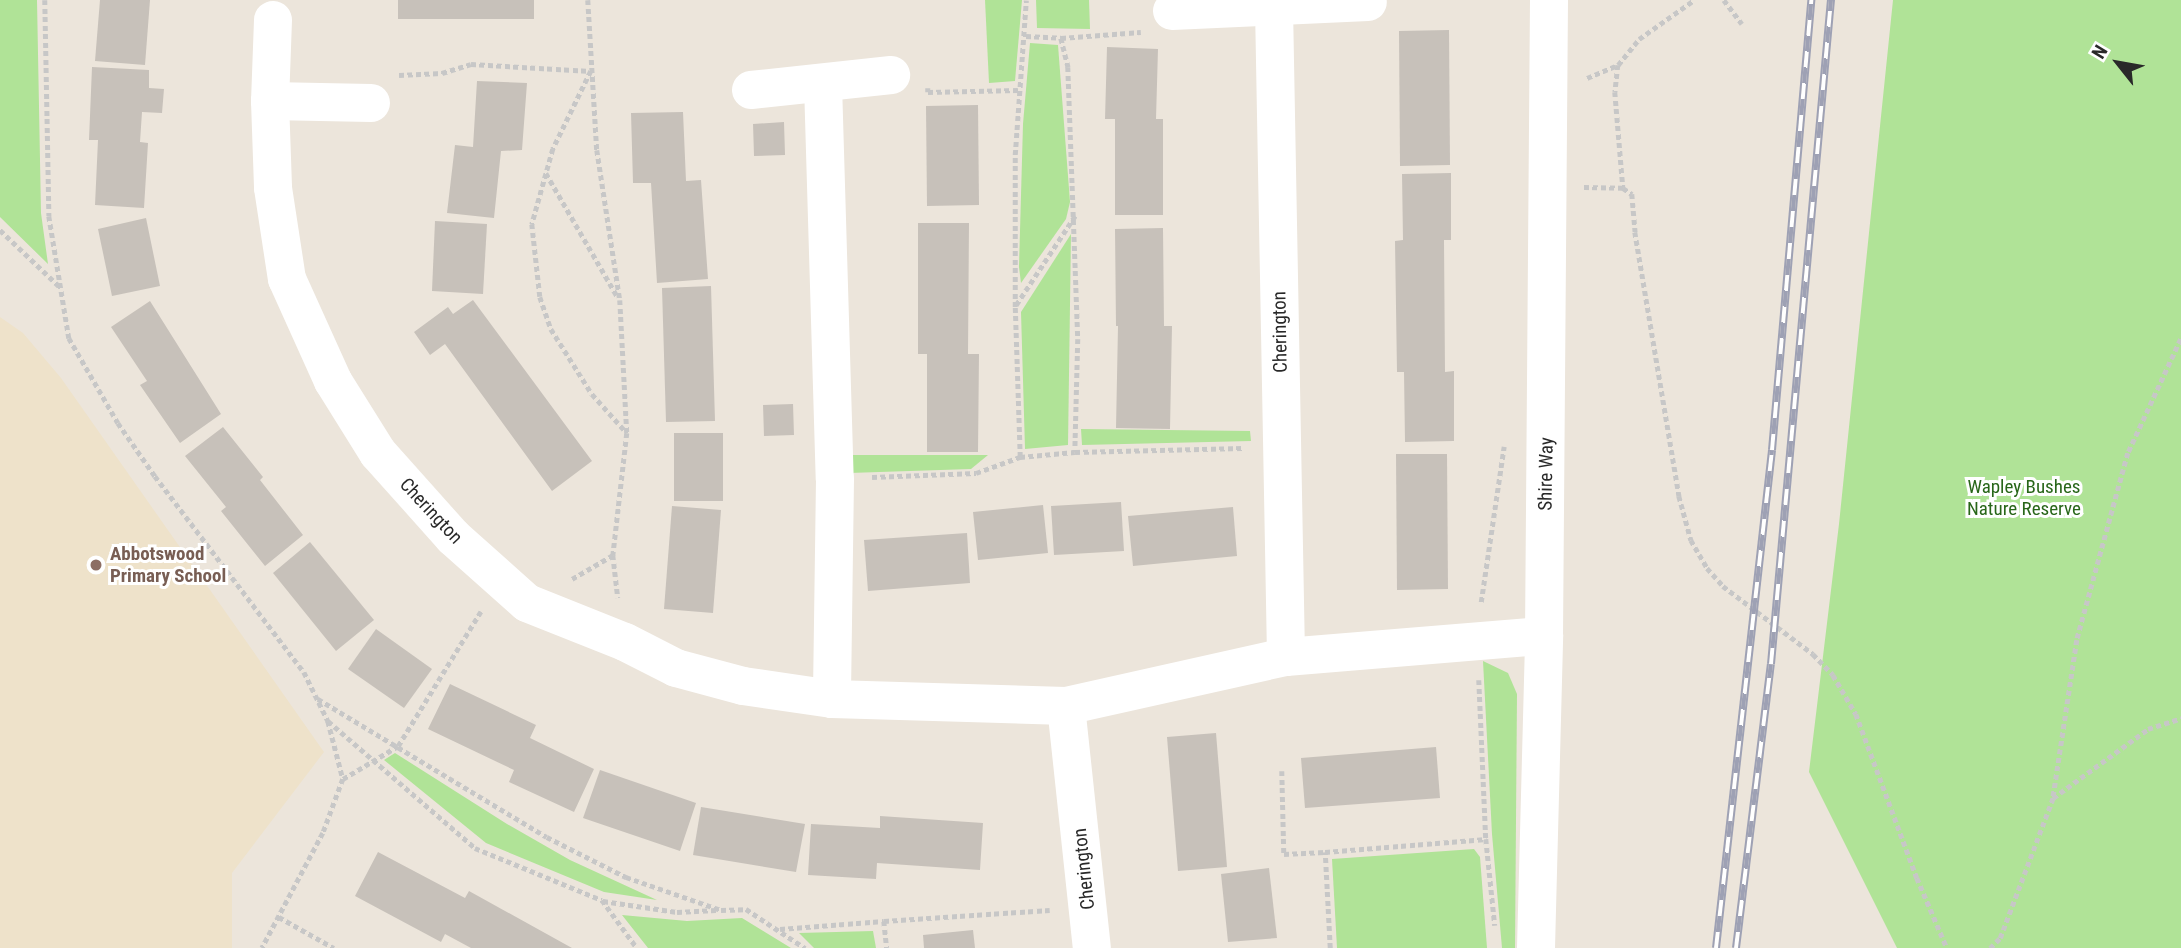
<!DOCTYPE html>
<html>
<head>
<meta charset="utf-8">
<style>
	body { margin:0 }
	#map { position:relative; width:2181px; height:948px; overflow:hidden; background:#ece5db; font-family:"Roboto Condensed",sans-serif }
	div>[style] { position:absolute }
	.education>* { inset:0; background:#eee2ca }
	.green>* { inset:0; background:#b0e397 }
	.building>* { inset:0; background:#c7c1ba }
	.path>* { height:4.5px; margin-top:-2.25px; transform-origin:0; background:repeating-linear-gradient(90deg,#c7c7c7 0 5px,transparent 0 8.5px) }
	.minor>* { height:38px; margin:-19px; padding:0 19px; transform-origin:19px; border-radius:19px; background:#fff }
	.tertiary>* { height:38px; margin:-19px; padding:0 19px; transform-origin:19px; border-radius:19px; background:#fff }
	.rail>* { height:8px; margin-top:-4px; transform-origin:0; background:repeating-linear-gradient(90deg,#fff 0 16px,#9ea1b4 0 32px); box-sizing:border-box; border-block:2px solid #9ea1b4 }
	.dots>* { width:19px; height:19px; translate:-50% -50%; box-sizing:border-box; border:4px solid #fff; border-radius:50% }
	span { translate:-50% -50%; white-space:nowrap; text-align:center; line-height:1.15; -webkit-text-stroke:6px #fff; paint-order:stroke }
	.street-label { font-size:19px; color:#292929 }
	.park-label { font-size:19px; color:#286619 }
	.education-label { font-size:19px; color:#785e54; font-weight:700 }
	.left { translate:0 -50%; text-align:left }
	.north { position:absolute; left:2083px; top:28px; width:70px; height:70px; -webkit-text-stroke:5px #fff; paint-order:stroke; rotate:301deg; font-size:19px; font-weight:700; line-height:28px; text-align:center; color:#292929 }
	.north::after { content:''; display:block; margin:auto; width:24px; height:32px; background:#292929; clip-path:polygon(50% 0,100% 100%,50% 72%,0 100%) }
</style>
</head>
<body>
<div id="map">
	<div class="education">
		<i style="clip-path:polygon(0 317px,23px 333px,61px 378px,324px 752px,232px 873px,232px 948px,0 948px)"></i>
	</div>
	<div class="green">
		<i style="clip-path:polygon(0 0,37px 0,41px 213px,48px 264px,0 217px)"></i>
		<i style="clip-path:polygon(985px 0,1022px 0,1015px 81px,989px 83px)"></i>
		<i style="clip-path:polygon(1036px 0,1089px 0,1090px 29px,1037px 28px)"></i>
		<i style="clip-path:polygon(1893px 0,2181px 0,2181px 948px,1897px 948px,1809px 772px,1839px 524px)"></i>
		<i style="clip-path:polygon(1030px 43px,1058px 45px,1070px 202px,1066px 219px,1021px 283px,1019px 267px,1023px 124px)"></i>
		<i style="clip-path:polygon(1071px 234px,1068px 445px,1025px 449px,1021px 312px)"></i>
		<i style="clip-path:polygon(1081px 429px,1250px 431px,1251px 441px,1082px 445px)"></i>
		<i style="clip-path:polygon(847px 455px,988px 455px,971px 469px,849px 473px)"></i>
		<i style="clip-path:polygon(1483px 661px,1508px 673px,1517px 694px,1515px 948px,1502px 948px,1492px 834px)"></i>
		<i style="clip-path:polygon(395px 753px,507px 824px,570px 860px,657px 900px,604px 892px,486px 843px,384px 760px)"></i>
		<i style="clip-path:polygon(1474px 849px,1480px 857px,1487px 948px,1337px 948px,1332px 859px)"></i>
		<i style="clip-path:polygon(622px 915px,687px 921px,742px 918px,791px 948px,648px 948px)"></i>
		<i style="clip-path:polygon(873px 931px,876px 948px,814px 948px,799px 933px)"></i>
	</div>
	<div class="building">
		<i style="clip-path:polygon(100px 0,150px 0,145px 65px,95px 61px)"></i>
		<i style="clip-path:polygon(398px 0,534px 0,534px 19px,398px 19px)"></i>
		<i style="clip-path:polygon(1449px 30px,1450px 165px,1400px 166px,1399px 31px)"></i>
		<i style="clip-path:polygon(1107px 47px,1158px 49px,1156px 119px,1163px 119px,1163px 215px,1115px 215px,1115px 119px,1105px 119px)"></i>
		<i style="clip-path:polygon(92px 67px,149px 70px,149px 88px,164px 89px,162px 113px,142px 112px,140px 142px,148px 143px,144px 208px,95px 205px,98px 140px,89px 140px)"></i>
		<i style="clip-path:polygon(477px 81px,527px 83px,522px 150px,501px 151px,494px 218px,447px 213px,455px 145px,473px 147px)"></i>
		<i style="clip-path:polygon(978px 105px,979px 205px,927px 206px,926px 106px)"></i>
		<i style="clip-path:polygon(683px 112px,686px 181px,701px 180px,708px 279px,657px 283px,651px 183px,633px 183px,631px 113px)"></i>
		<i style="clip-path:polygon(784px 122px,785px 155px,754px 156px,753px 124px)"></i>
		<i style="clip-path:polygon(1451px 173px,1451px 240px,1444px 240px,1445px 372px,1454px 371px,1454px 441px,1405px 442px,1404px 372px,1397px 372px,1395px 241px,1403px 240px,1402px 174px)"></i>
		<i style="clip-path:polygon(146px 218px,160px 286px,112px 296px,98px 229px)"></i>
		<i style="clip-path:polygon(435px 221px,487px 224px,483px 294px,432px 291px)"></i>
		<i style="clip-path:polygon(918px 223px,969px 223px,968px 354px,979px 354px,978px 452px,927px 452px,927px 354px,918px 354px)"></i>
		<i style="clip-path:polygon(1163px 228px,1164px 326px,1172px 326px,1170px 429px,1116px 428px,1118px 326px,1116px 326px,1115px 229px)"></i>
		<i style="clip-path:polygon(711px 286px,715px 421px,666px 422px,662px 288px)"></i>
		<i style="clip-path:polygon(473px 300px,592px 461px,552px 491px,445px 344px,430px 355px,414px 332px,448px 307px,453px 314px)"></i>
		<i style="clip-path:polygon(150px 301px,221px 414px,180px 443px,140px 385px,147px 381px,111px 327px)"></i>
		<i style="clip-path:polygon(793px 404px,794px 435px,764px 436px,763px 405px)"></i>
		<i style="clip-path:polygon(223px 427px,263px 477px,260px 480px,303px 535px,265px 566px,221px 511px,226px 507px,185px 456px)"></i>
		<i style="clip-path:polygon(674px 433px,723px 433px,723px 501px,674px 501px)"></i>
		<i style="clip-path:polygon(1396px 454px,1447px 454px,1448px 589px,1397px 590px)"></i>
		<i style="clip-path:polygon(1121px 502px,1124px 551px,1054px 555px,1051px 506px)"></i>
		<i style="clip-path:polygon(1043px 505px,1048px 553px,978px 560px,973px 512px)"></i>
		<i style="clip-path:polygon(672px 506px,721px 510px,713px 613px,664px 609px)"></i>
		<i style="clip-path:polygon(1233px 507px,1237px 556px,1133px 566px,1128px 516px)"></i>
		<i style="clip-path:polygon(967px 533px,970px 583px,868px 591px,864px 540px)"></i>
		<i style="clip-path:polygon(310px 542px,374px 620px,336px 651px,273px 573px)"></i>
		<i style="clip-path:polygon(376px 629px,432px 669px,404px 708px,348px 669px)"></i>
		<i style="clip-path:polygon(450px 684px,536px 725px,530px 738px,594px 769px,574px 812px,509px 782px,514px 770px,428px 729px)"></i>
		<i style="clip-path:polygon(1216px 733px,1227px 867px,1178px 871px,1167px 737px)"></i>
		<i style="clip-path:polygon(1436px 747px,1440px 798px,1305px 808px,1301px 758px)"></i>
		<i style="clip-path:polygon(600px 770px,696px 803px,680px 851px,583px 818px)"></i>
		<i style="clip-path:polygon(701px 807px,805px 824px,796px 872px,693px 855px)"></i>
		<i style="clip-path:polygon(880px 816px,983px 823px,980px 870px,877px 863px,876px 879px,808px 875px,811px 824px,880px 828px)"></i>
		<i style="clip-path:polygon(378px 852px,465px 898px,469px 891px,572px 948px,471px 948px,445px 934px,441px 942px,355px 896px)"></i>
		<i style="clip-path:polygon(1269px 868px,1277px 938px,1228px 942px,1221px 874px)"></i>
		<i style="clip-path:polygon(973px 930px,975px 948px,924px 948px,923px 935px)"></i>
	</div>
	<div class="path">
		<i style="left:45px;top:0;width:216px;rotate:88.9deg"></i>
		<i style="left:49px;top:216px;width:124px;rotate:80.7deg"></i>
		<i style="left:69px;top:338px;width:98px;rotate:60deg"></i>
		<i style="left:118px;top:423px;width:65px;rotate:55.1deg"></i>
		<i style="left:155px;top:476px;width:246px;rotate:52.8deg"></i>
		<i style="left:304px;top:672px;width:55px;rotate:63.9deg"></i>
		<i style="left:328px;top:721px;width:60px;rotate:75.5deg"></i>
		<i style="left:343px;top:779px;width:58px;rotate:110.3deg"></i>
		<i style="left:323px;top:833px;width:130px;rotate:117.9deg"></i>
		<i style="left:588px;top:0;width:150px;rotate:86.6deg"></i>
		<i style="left:597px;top:150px;width:152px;rotate:81.3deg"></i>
		<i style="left:620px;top:300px;width:133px;rotate:87deg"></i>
		<i style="left:627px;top:433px;width:123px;rotate:96.5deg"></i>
		<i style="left:613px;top:555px;width:43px;rotate:83.4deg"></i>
		<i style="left:1724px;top:0;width:30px;rotate:53deg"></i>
		<i style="left:1026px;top:36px;width:35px;rotate:3deg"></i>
		<i style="left:1061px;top:38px;width:30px;rotate:76deg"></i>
		<i style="left:1068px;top:67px;width:272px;rotate:87.9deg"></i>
		<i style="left:1078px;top:339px;width:113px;rotate:91.5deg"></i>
		<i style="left:1061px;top:38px;width:80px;rotate:-4.3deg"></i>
		<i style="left:1618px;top:65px;width:27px;rotate:96deg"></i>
		<i style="left:1615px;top:92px;width:96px;rotate:85.2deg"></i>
		<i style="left:399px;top:75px;width:43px;rotate:-2.7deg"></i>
		<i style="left:442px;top:73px;width:30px;rotate:-17deg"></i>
		<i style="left:471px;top:64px;width:120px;rotate:3.3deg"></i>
		<i style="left:591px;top:71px;width:87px;rotate:116deg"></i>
		<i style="left:553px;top:149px;width:78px;rotate:105.6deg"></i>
		<i style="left:532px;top:224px;width:73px;rotate:83.7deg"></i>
		<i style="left:540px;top:297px;width:34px;rotate:71deg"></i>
		<i style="left:551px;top:329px;width:77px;rotate:57.8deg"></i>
		<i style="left:592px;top:394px;width:52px;rotate:48.1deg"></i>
		<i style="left:1587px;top:78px;width:34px;rotate:-23deg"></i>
		<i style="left:1618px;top:65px;width:33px;rotate:-51deg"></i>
		<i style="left:1639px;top:39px;width:67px;rotate:-35.3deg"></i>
		<i style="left:928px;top:88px;width:4px;rotate:90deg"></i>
		<i style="left:928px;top:92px;width:93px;rotate:-1.2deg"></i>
		<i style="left:546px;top:173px;width:142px;rotate:60deg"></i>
		<i style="left:1584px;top:187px;width:39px;rotate:1deg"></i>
		<i style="left:1623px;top:188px;width:11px;rotate:34deg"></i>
		<i style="left:1632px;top:194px;width:38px;rotate:85deg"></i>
		<i style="left:1635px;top:232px;width:268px;rotate:80.5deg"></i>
		<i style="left:1679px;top:496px;width:46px;rotate:74.7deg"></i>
		<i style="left:1691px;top:540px;width:32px;rotate:60deg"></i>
		<i style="left:1707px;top:568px;width:24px;rotate:48deg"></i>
		<i style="left:1723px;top:586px;width:113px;rotate:37.1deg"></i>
		<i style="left:1813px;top:654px;width:29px;rotate:46deg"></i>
		<i style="left:1833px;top:675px;width:45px;rotate:59.5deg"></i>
		<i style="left:1856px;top:714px;width:175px;rotate:69.6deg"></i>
		<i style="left:1917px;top:878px;width:76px;rotate:66.8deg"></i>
		<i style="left:0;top:230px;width:83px;rotate:43.5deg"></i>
		<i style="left:1016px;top:305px;width:107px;rotate:-56.5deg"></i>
		<i style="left:2181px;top:339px;width:126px;rotate:114.9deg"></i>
		<i style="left:2128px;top:453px;width:194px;rotate:105.3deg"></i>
		<i style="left:2077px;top:640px;width:160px;rotate:98.6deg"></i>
		<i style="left:2053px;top:798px;width:117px;rotate:-36deg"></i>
		<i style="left:2148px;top:729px;width:35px;rotate:-18deg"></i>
		<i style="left:1020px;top:457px;width:55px;rotate:-5.2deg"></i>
		<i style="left:1075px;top:452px;width:168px;rotate:-1.4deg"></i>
		<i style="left:872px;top:477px;width:104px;rotate:-2.2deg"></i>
		<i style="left:976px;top:473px;width:47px;rotate:-20deg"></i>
		<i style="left:1020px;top:457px;width:150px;rotate:-91.9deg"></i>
		<i style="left:1015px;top:307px;width:152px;rotate:-90deg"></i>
		<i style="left:1015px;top:155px;width:155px;rotate:-85.9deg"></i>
		<i style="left:572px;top:579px;width:48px;rotate:-30.3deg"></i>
		<i style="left:1481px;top:602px;width:157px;rotate:-81.6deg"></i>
		<i style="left:1479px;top:680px;width:159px;rotate:87.5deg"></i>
		<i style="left:1486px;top:839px;width:87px;rotate:84.1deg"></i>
		<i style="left:318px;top:699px;width:267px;rotate:31.1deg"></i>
		<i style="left:547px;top:837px;width:89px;rotate:26.9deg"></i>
		<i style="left:626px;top:877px;width:101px;rotate:19.2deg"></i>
		<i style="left:721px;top:910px;width:25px;rotate:-2deg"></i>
		<i style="left:746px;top:909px;width:71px;rotate:33.5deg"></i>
		<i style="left:328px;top:721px;width:194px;rotate:40.8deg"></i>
		<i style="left:475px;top:848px;width:137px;rotate:22.3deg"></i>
		<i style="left:602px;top:900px;width:59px;rotate:53.9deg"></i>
		<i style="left:1282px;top:771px;width:83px;rotate:88.6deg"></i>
		<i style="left:1284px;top:854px;width:41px;rotate:-2.8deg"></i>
		<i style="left:343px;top:779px;width:64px;rotate:-31deg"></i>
		<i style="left:398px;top:746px;width:158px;rotate:-58.4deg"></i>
		<i style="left:603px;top:901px;width:75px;rotate:8.5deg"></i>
		<i style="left:677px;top:912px;width:39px;rotate:-3deg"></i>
		<i style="left:279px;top:917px;width:63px;rotate:29.4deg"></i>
		<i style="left:884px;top:921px;width:166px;rotate:-3.8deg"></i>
		<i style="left:780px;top:929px;width:104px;rotate:-4.4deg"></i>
		<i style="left:884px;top:921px;width:27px;rotate:84deg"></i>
		<i style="left:1330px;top:948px;width:96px;rotate:-93deg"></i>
		<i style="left:1325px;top:852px;width:162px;rotate:-4.6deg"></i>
		<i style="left:1990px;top:948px;width:14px;rotate:-45deg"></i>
		<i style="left:2000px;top:938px;width:150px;rotate:-69.3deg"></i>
	</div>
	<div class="minor">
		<i style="left:1274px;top:7px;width:650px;rotate:88.94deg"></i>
		<i style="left:1172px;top:11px;width:196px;rotate:-2.6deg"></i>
		<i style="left:273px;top:20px;width:81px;rotate:92.1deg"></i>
		<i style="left:270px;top:101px;width:87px;rotate:88deg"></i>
		<i style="left:273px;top:188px;width:92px;rotate:81.3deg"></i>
		<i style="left:287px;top:279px;width:112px;rotate:65.7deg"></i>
		<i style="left:333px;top:381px;width:85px;rotate:58deg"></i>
		<i style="left:378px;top:453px;width:113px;rotate:48.2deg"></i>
		<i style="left:453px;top:537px;width:99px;rotate:41.7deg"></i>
		<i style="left:527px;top:603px;width:105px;rotate:21.7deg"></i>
		<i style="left:625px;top:642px;width:57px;rotate:27deg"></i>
		<i style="left:676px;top:668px;width:69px;rotate:15deg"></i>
		<i style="left:743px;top:686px;width:90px;rotate:8.3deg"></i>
		<i style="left:832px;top:699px;width:234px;rotate:1.7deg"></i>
		<i style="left:1066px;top:706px;width:225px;rotate:-12.6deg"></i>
		<i style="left:1286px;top:657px;width:259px;rotate:-4.7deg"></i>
		<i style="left:823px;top:84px;width:395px;rotate:88.3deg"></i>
		<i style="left:835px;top:479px;width:220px;rotate:90.8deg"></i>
		<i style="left:751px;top:90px;width:141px;rotate:-6.1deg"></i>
		<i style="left:270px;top:101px;width:101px;rotate:1.1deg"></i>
		<i style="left:1066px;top:706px;width:243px;rotate:83.9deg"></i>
	</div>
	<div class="tertiary">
		<i style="left:1536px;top:948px;width:312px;rotate:-88.5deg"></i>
		<i style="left:1544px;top:636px;width:636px;rotate:-89.55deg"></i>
	</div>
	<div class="rail">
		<i style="left:1716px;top:948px;width:501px;rotate:-83.58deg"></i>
		<i style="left:1772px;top:450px;width:452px;rotate:-85deg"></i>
		<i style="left:1736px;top:948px;width:286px;rotate:-83deg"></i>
		<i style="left:1771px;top:664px;width:667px;rotate:-84.84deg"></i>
	</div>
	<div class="dots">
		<i style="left:96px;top:565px;background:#8d6e63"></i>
	</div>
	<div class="street-label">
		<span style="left:1280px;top:332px;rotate:-91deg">Cherington</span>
		<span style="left:1546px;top:474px;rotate:-89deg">Shire Way</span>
		<span style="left:431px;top:511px;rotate:47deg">Cherington</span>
		<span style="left:1084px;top:869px;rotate:-96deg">Cherington</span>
	</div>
	<div class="park-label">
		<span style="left:2024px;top:498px">Wapley Bushes<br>Nature Reserve</span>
	</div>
	<div class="education-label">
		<span class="left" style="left:110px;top:565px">Abbotswood<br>Primary School</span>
	</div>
	<div class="north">N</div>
</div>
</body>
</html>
